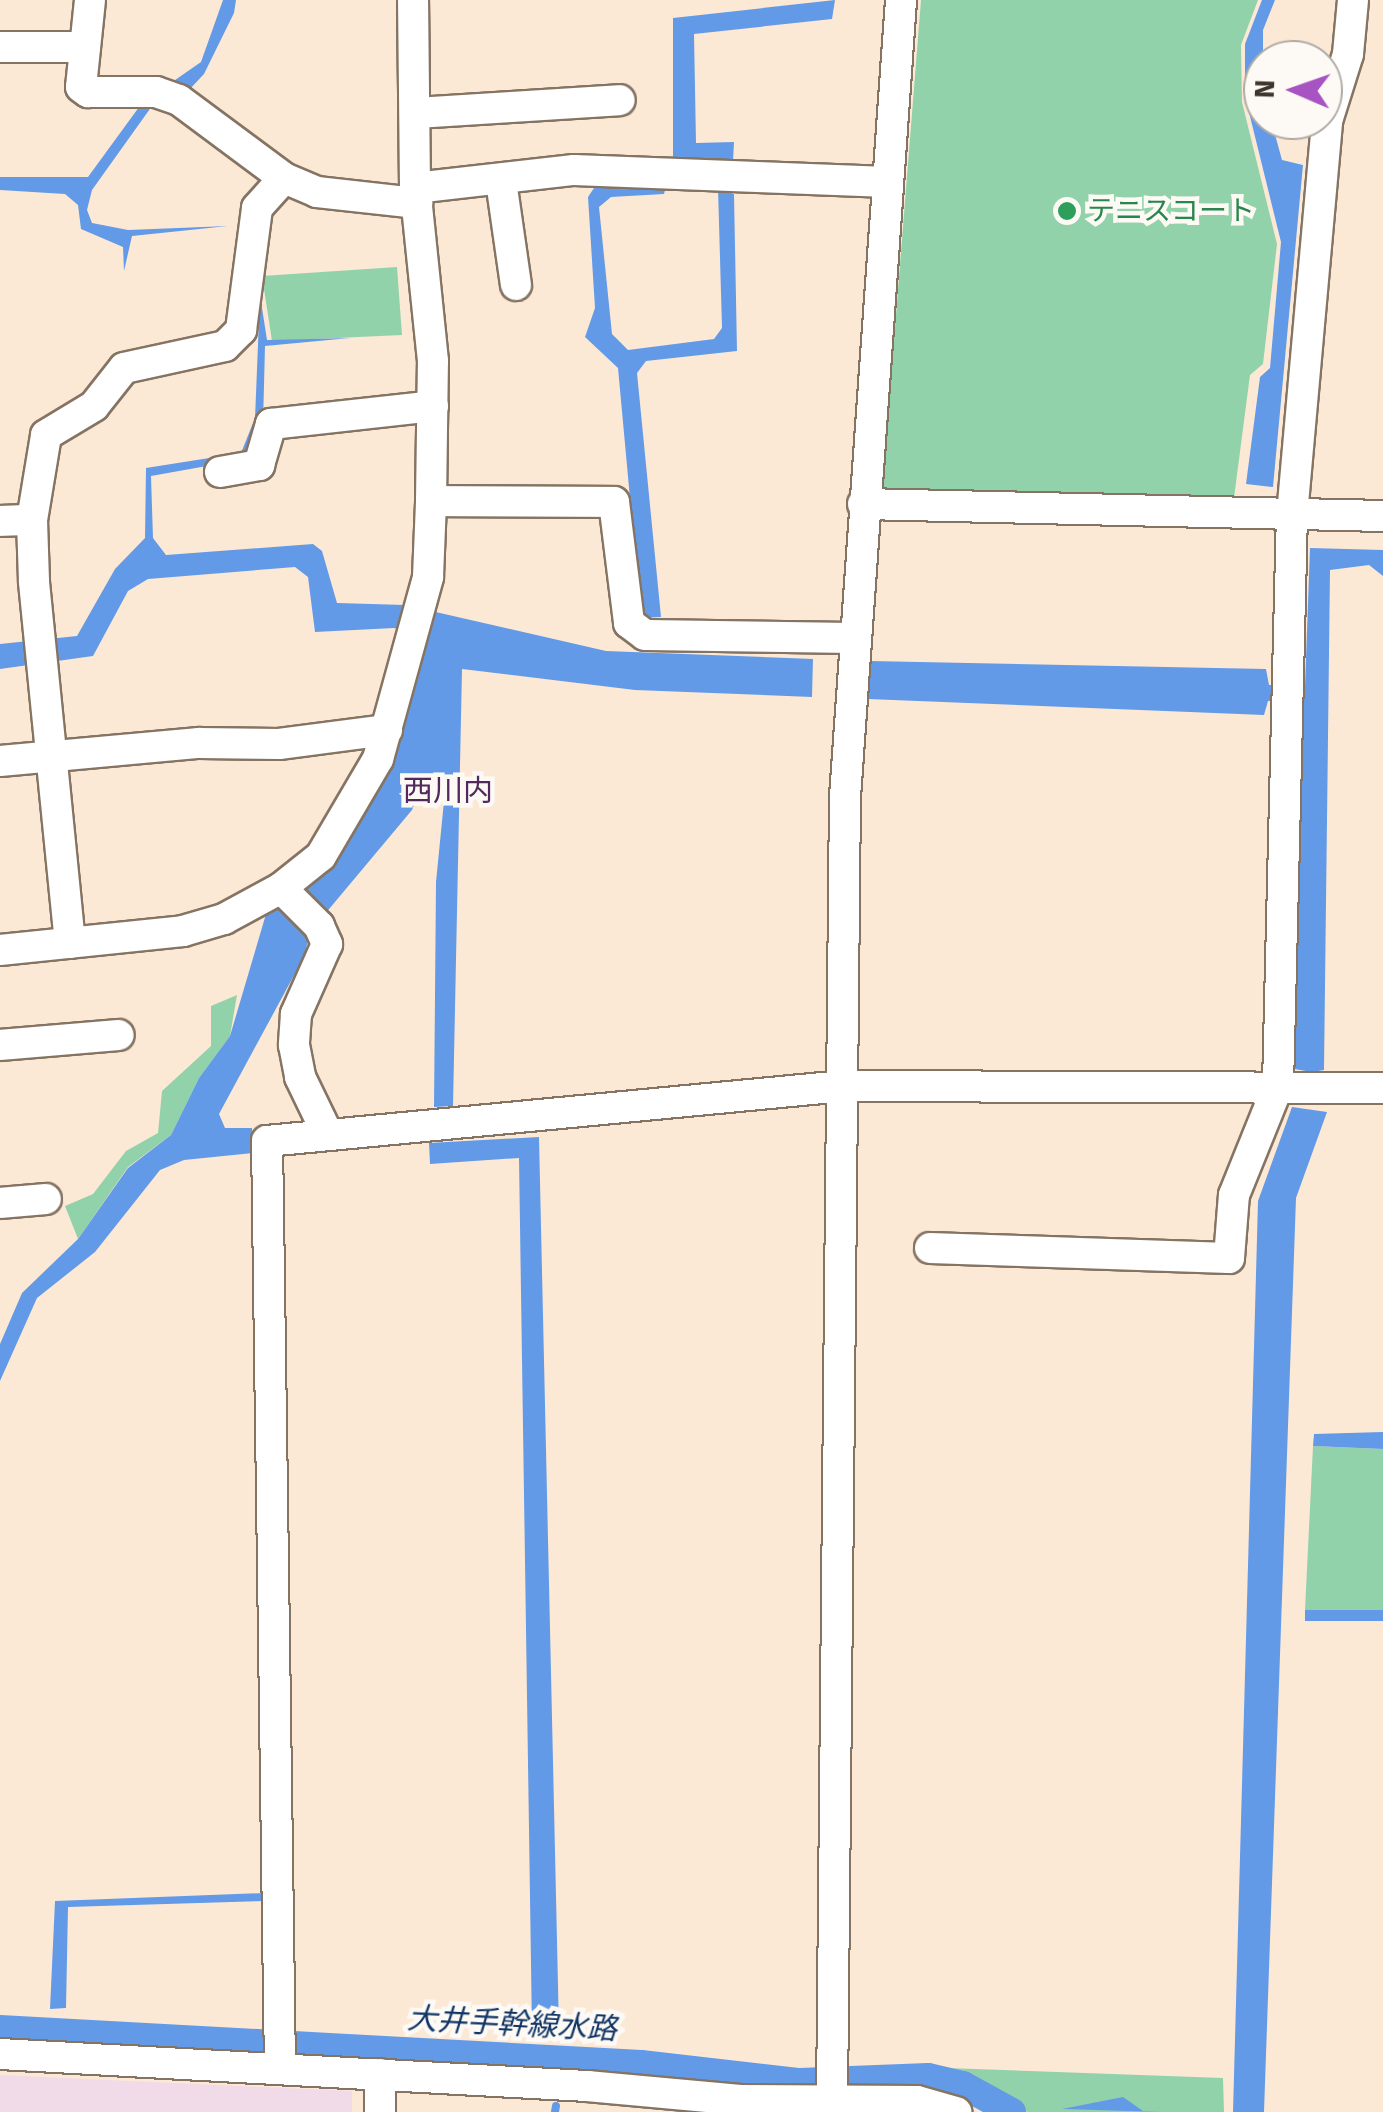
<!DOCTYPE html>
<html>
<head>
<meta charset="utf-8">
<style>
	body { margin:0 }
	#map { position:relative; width:1383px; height:2112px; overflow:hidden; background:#fce9d5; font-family:"Fira Sans","Noto Sans JP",sans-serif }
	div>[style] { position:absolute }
	.education>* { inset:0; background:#f2dbe8 }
	.green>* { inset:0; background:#92d2ab }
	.water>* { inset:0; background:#639ae7 }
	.stream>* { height:8px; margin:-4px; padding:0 4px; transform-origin:4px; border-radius:4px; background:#639ae7 }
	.canal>* { height:28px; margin:-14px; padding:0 14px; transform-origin:14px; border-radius:14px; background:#639ae7 }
	.roads { filter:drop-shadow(2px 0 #857463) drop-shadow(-2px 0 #857463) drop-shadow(0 2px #857463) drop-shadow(0 -2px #857463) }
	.minor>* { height:30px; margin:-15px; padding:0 15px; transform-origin:15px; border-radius:15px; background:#fff }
	.dots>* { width:28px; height:28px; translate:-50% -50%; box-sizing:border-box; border:5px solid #fdf9f5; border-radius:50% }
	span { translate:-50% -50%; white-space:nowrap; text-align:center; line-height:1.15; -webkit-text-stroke:9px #fdf9f5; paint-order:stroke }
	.leisure-label { font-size:28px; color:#27864d }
	.left { translate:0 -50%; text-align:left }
	.neighbourhood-label { font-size:30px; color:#51295f }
	.water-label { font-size:30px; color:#103565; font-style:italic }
	.north { position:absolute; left:1243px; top:40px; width:100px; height:100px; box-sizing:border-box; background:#fdf9f5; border:2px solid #b0aba5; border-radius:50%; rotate:272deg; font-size:28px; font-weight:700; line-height:40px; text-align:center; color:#3d362e }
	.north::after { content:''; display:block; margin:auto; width:35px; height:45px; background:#a753c2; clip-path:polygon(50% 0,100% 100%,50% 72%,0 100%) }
</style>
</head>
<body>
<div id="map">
	<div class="education">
		<i style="clip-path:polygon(0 2075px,352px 2091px,352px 2112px,0 2112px)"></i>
	</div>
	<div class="green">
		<i style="clip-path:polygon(921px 0,1258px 0,1241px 45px,1242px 102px,1277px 244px,1263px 364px,1250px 375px,1234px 498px,882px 491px)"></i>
		<i style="clip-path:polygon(397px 267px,402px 335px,272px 341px,262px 276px)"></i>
		<i style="clip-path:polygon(237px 995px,230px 1036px,199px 1078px,171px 1135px,128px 1167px,78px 1239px,65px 1206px,93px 1194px,126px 1151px,158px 1133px,162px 1091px,211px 1046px,211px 1006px)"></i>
		<i style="clip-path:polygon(1313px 1446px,1383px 1449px,1383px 1610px,1305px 1610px)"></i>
		<i style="clip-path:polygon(946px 2068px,1223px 2078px,1224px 2112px,1027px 2112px)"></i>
	</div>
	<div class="water">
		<i style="clip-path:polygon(223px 0,236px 0,234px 13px,204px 74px,188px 91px,152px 106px,92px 190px,87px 210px,92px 223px,128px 230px,228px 226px,132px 236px,124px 271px,123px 247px,81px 229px,78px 205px,65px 194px,0 190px,0 177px,88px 177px,142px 103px,201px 62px)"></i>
		<i style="clip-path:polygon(835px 0,832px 19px,694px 34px,696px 143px,734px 142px,733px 162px,673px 161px,673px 18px)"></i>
		<i style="clip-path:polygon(1262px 0,1275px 0,1263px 30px,1263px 120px,1271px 120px,1282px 160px,1303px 165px,1273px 487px,1246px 484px,1260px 377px,1270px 368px,1281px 242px,1245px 96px,1245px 44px)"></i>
		<i style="clip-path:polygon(596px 185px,666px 186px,664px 194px,611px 197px,599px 207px,612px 334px,628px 350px,714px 339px,722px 328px,718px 188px,734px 194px,737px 351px,646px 361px,637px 373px,661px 617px,641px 618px,618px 368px,585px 337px,595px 308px,588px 197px)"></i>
		<i style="clip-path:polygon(260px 295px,267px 340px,350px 338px,265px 346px,263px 424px,246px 459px,151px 476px,153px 538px,166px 555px,313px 544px,322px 551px,337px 603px,405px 605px,606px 651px,813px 659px,812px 697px,635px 690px,462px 669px,453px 1106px,434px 1107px,436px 882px,445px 791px,440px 781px,424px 780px,412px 810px,309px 933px,305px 955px,219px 1114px,225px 1128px,252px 1128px,253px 1153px,184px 1160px,160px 1170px,95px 1252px,37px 1298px,0 1381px,0 1344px,22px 1293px,78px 1239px,128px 1168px,171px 1135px,199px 1078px,230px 1036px,266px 914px,305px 889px,346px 844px,382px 784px,421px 636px,394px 628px,315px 632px,308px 577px,295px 567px,148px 579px,128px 591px,93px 656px,0 669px,0 644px,77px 636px,115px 569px,145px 538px,146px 468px,241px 453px,255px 418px)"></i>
		<i style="clip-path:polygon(1310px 548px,1383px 550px,1383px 576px,1369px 565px,1330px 570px,1324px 1070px,1312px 1072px,1294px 1069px,1303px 701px,1268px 701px,1264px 715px,868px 699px,870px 661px,1266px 669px,1269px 685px,1305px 686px)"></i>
		<i style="clip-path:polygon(1292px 1107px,1327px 1112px,1296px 1198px,1264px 2112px,1233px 2112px,1258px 1201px)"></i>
		<i style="clip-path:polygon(539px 1137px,559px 2030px,532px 2032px,519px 1158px,430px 1164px,429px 1143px)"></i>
		<i style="clip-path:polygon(1383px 1432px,1383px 1449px,1313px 1446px,1314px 1434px)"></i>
		<i style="clip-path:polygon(1305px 1610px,1383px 1610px,1383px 1621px,1305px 1621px)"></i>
		<i style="clip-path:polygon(264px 1893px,266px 1901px,68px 1907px,66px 2008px,50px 2009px,55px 1901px)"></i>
		<i style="clip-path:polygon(1123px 2097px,1143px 2111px,1162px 2112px,1062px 2109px)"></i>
	</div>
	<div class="stream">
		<i style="left:555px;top:2112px;width:6px;rotate:-81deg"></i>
	</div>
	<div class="canal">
		<i style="left:0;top:2029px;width:642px;rotate:3.13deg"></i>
		<i style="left:641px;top:2064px;width:160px;rotate:6.5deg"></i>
		<i style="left:800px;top:2082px;width:128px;rotate:-2.2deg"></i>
		<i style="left:928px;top:2077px;width:36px;rotate:13deg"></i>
		<i style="left:963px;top:2085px;width:56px;rotate:28.9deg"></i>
	</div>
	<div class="roads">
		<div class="minor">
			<i style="left:90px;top:0;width:87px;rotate:95.9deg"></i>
			<i style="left:81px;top:87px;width:9px;rotate:36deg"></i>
			<i style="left:88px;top:92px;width:68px"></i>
			<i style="left:156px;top:92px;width:24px;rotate:19deg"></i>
			<i style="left:179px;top:100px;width:131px;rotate:36.6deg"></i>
			<i style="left:284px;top:178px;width:36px;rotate:23deg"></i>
			<i style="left:317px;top:192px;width:101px;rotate:6.3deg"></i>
			<i style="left:0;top:47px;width:85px"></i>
			<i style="left:415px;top:113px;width:205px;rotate:-3.6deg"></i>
			<i style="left:501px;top:181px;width:105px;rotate:81.8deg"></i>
			<i style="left:415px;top:188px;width:160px;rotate:-6.5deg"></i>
			<i style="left:574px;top:170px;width:314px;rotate:2.2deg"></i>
			<i style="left:220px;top:472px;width:40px;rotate:-10deg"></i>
			<i style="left:259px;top:465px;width:43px;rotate:-73.7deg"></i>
			<i style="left:271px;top:424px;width:163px;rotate:-6.3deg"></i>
			<i style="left:431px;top:501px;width:183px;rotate:0.3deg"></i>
			<i style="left:614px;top:502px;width:122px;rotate:82.9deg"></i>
			<i style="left:629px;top:623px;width:20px;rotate:37deg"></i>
			<i style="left:645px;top:635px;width:210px;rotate:0.8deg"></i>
			<i style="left:863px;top:504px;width:520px;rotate:1.32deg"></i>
			<i style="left:0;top:521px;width:32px;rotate:-2deg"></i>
			<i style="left:0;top:761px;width:200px;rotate:-5.2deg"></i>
			<i style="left:199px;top:743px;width:80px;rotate:0.7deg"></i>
			<i style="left:279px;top:744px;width:109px;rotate:-7.4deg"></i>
			<i style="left:281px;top:888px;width:54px;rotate:45deg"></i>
			<i style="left:319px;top:926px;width:20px;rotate:66deg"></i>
			<i style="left:327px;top:944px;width:77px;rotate:113.9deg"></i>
			<i style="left:296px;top:1014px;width:31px;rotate:94deg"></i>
			<i style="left:294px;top:1045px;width:33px;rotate:79deg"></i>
			<i style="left:300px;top:1077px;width:64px;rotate:64.2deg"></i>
			<i style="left:70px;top:943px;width:364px;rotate:-95.7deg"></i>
			<i style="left:34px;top:581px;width:61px;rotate:-91.9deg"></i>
			<i style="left:32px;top:520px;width:86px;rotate:-80.6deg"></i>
			<i style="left:46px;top:435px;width:56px;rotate:-31.1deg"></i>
			<i style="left:94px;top:406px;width:48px;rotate:-51.7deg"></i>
			<i style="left:124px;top:368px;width:103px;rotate:-12.3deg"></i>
			<i style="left:225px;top:346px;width:23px;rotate:-45deg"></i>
			<i style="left:241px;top:330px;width:123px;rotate:-82.5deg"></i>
			<i style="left:257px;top:208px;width:40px;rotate:-48deg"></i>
			<i style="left:0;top:950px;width:184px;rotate:-5.9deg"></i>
			<i style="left:183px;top:931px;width:43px;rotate:-16.3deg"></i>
			<i style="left:224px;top:919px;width:65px;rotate:-28.5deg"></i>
			<i style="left:281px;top:888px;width:51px;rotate:-38.7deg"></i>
			<i style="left:321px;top:856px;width:113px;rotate:-59.6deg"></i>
			<i style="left:378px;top:759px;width:189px;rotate:-74.6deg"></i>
			<i style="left:428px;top:577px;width:76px;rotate:-87.7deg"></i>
			<i style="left:431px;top:501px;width:140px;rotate:-89.2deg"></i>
			<i style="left:433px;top:361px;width:174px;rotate:-95.9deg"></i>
			<i style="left:415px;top:188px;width:188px;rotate:-90.6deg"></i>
			<i style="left:0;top:1045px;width:119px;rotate:-4.8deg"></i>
			<i style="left:0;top:1203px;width:46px;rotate:-5deg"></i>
			<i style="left:930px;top:1248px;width:299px;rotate:1.9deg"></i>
			<i style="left:1229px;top:1258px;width:63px;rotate:-85.5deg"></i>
			<i style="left:1234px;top:1195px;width:118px;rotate:-68deg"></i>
			<i style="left:1278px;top:1086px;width:571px;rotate:-88.6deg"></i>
			<i style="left:1292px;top:515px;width:396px;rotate:-84.9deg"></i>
			<i style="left:1327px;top:121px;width:70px;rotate:-72.6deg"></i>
			<i style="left:1348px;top:54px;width:54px;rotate:-84.7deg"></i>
			<i style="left:0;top:2054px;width:588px;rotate:3.12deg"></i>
			<i style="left:587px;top:2086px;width:154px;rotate:5.2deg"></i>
			<i style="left:740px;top:2100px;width:177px;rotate:0.3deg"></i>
			<i style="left:917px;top:2101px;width:41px;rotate:15.8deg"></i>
			<i style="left:280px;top:2069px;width:928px;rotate:-90.8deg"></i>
			<i style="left:267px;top:1141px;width:579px;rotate:-5.45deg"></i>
			<i style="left:843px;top:1086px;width:540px;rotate:0.21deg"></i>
			<i style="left:832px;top:2101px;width:1304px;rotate:-89.43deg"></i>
			<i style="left:845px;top:797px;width:799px;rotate:-85.98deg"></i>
			<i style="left:380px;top:2112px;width:38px;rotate:-90deg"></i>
		</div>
	</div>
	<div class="dots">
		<i style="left:1067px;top:211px;background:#2e9e5b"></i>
	</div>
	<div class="leisure-label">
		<span class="left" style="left:1087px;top:211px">テニスコート</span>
	</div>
	<div class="neighbourhood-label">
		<span style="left:448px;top:791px">西川内</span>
	</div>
	<div class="water-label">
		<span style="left:512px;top:2024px;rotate:3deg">大井手幹線水路</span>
	</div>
	<div class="north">N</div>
</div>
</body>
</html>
